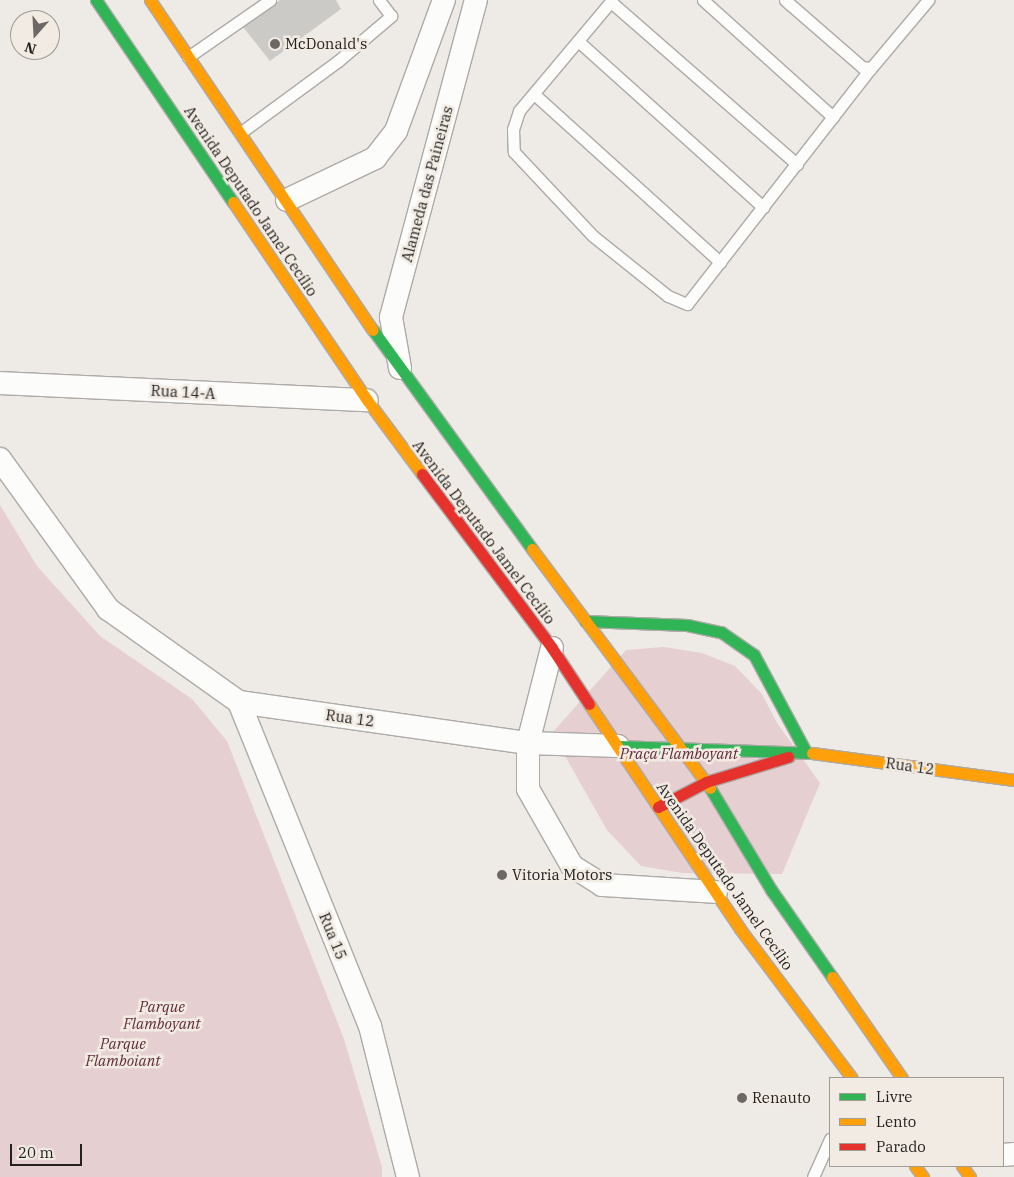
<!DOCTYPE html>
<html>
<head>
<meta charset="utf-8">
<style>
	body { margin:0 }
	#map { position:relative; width:1014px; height:1177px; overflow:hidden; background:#eeeae6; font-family:"IBM Plex Serif",serif }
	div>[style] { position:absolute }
	.green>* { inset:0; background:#e6cfd1 }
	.building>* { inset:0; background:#cccac7 }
	.roads { filter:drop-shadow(1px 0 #adaaa7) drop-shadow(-1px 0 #adaaa7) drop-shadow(0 1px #adaaa7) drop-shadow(0 -1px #adaaa7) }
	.lane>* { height:11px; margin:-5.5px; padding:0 5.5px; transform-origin:5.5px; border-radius:5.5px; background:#fcfcfb }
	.street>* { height:22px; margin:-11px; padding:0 11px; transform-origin:11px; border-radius:11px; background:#fcfcfb }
	.fast>* { height:11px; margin:-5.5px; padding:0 5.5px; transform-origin:5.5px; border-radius:5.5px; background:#30b455 }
	.slow>* { height:11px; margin:-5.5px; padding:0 5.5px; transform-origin:5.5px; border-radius:5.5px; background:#ff9f0a }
	.jam>* { height:11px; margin:-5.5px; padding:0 5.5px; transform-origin:5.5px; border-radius:5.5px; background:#e5322d }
	.dots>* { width:14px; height:14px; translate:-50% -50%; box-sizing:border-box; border:2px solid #f1ebe3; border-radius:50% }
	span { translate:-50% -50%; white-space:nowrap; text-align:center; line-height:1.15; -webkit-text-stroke:5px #f1ebe3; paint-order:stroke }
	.poi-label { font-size:15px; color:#24221f }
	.left { translate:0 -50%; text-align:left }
	.street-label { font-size:15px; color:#24221f }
	.park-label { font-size:15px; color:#622b38; font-style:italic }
	.legend { position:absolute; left:829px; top:1077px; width:175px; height:90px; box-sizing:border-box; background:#f1ebe3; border:1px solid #9f9b95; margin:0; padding:6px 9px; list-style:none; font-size:15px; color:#24221f }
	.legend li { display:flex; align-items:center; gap:10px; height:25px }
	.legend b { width:25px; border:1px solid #9f9b95 }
	.north { position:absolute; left:10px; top:10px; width:50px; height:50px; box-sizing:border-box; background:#f1ebe3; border:1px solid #9f9b95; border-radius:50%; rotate:199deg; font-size:14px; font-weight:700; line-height:20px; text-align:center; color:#24221f }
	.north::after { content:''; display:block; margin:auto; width:18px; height:22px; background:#6b6865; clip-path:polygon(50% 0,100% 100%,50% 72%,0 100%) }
	.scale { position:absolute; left:10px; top:1144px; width:72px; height:22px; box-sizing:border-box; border:2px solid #24221f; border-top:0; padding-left:6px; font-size:15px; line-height:18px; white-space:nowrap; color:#24221f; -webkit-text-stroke:4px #f1ebe3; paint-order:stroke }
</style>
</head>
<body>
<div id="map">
	<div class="green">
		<i style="clip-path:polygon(0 505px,37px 566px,100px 636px,192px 699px,227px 741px,344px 1039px,382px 1167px,382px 1177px,0 1177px)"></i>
		<i style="clip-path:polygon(664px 647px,702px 653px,735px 666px,762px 694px,777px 723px,820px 783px,782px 874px,682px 873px,641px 866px,607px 830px,552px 733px,626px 650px)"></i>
	</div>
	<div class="building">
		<i style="clip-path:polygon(280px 0,336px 0,341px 9px,270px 61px,243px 27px)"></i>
	</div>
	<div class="roads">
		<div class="lane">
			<i style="left:612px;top:0;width:145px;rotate:130deg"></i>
			<i style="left:519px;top:111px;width:19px;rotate:108deg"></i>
			<i style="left:513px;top:129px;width:23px;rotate:88deg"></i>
			<i style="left:514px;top:152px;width:115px;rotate:46.8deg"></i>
			<i style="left:593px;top:236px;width:96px;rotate:38.7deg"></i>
			<i style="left:668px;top:296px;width:21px;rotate:23deg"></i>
			<i style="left:687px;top:304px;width:299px;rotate:-52.1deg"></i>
			<i style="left:703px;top:0;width:175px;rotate:42deg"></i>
			<i style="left:785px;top:0;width:102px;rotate:41deg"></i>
			<i style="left:862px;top:67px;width:9px;rotate:6deg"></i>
			<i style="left:871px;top:68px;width:89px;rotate:-50deg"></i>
			<i style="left:611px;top:2px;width:247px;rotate:41.1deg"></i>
			<i style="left:578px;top:41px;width:249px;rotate:41.9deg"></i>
			<i style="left:188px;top:57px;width:100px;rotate:-34.8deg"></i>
			<i style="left:534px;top:94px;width:251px;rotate:42.1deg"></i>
			<i style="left:240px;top:133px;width:122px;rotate:-36.3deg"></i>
			<i style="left:338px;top:61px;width:70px;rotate:-40.3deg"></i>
			<i style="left:391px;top:16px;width:20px;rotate:-127deg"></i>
			<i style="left:813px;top:1177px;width:42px;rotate:-65.9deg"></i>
		</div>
		<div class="street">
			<i style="left:287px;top:200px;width:98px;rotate:-25.5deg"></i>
			<i style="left:375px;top:158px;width:34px;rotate:-52deg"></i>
			<i style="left:396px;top:131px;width:140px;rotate:-69.9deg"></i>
			<i style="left:400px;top:368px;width:52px;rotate:-100deg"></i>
			<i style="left:391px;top:317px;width:328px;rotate:-75deg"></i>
			<i style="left:0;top:383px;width:367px;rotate:2.7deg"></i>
			<i style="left:0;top:459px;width:185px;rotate:54.2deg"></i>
			<i style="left:108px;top:609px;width:161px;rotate:35.4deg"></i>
			<i style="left:239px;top:702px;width:292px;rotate:8.1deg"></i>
			<i style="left:528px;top:743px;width:90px;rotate:1.9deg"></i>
			<i style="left:552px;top:648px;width:98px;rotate:104.2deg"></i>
			<i style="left:528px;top:743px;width:46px;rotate:90deg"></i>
			<i style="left:528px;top:789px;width:89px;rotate:60.3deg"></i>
			<i style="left:572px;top:866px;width:36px;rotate:32deg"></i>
			<i style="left:602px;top:885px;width:114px;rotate:3.5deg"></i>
			<i style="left:239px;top:702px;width:349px;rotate:68deg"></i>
			<i style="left:370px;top:1026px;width:156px;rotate:75.9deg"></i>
			<i style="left:1003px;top:1155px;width:11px;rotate:-5deg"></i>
		</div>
		<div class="fast">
			<i style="left:96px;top:0;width:244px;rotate:55.9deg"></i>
			<i style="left:373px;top:330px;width:271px;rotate:54deg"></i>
			<i style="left:585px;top:621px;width:102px;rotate:2.2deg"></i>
			<i style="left:687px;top:625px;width:35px;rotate:12deg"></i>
			<i style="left:721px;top:632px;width:40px;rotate:34.9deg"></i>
			<i style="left:754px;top:655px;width:110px;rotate:61.8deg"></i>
			<i style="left:618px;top:746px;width:194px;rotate:2.1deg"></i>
			<i style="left:710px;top:788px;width:120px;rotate:59deg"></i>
			<i style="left:772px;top:891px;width:105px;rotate:55.1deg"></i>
		</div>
		<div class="slow">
			<i style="left:150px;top:0;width:398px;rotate:56deg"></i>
			<i style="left:233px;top:202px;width:239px;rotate:55.9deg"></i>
			<i style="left:367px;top:400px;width:92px;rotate:53.4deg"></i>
			<i style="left:532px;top:549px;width:298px;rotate:53.3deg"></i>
			<i style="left:589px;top:704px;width:271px;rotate:56.1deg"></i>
			<i style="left:740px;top:929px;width:186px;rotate:53.1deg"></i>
			<i style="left:812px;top:753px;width:204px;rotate:7.6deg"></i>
			<i style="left:832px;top:977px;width:123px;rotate:55.3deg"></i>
			<i style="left:915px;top:1166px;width:14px;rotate:54deg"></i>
			<i style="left:962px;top:1166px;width:14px;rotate:54deg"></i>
		</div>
		<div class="jam">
			<i style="left:422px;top:474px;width:217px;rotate:53.2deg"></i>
			<i style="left:552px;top:648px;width:67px;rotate:56.5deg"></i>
			<i style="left:658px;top:807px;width:54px;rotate:-27.5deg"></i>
			<i style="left:706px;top:782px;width:86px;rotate:-17deg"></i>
		</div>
	</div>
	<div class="dots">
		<i style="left:275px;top:44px;background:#6b6865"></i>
		<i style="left:502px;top:875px;background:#6b6865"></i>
		<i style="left:742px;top:1098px;background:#6b6865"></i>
	</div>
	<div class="poi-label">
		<span class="left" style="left:285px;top:44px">McDonald's</span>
		<span class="left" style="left:512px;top:875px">Vitoria Motors</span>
		<span class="left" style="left:752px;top:1098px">Renauto</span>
	</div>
	<div class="street-label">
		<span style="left:427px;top:184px;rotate:-75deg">Alameda das Paineiras</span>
		<span style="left:251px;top:201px;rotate:56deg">Avenida Deputado Jamel Cecílio</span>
		<span style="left:183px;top:392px;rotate:3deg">Rua 14-A</span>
		<span style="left:484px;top:532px;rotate:53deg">Avenida Deputado Jamel Cecílio</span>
		<span style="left:350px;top:718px;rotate:8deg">Rua 12</span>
		<span style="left:910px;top:766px;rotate:8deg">Rua 12</span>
		<span style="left:725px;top:876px;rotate:55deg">Avenida Deputado Jamel Cecílio</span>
		<span style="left:333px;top:936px;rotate:68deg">Rua 15</span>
	</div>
	<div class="park-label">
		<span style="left:679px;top:754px">Praça Flamboyant</span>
		<span style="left:162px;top:1015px">Parque<br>Flamboyant</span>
		<span style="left:123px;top:1052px">Parque<br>Flamboiant</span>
	</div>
	<ul class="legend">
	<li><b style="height:6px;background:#30b455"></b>Livre</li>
	<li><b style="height:6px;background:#ff9f0a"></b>Lento</li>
	<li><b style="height:6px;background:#e5322d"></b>Parado</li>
	</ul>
	<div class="north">N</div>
	<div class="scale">20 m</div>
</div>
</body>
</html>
